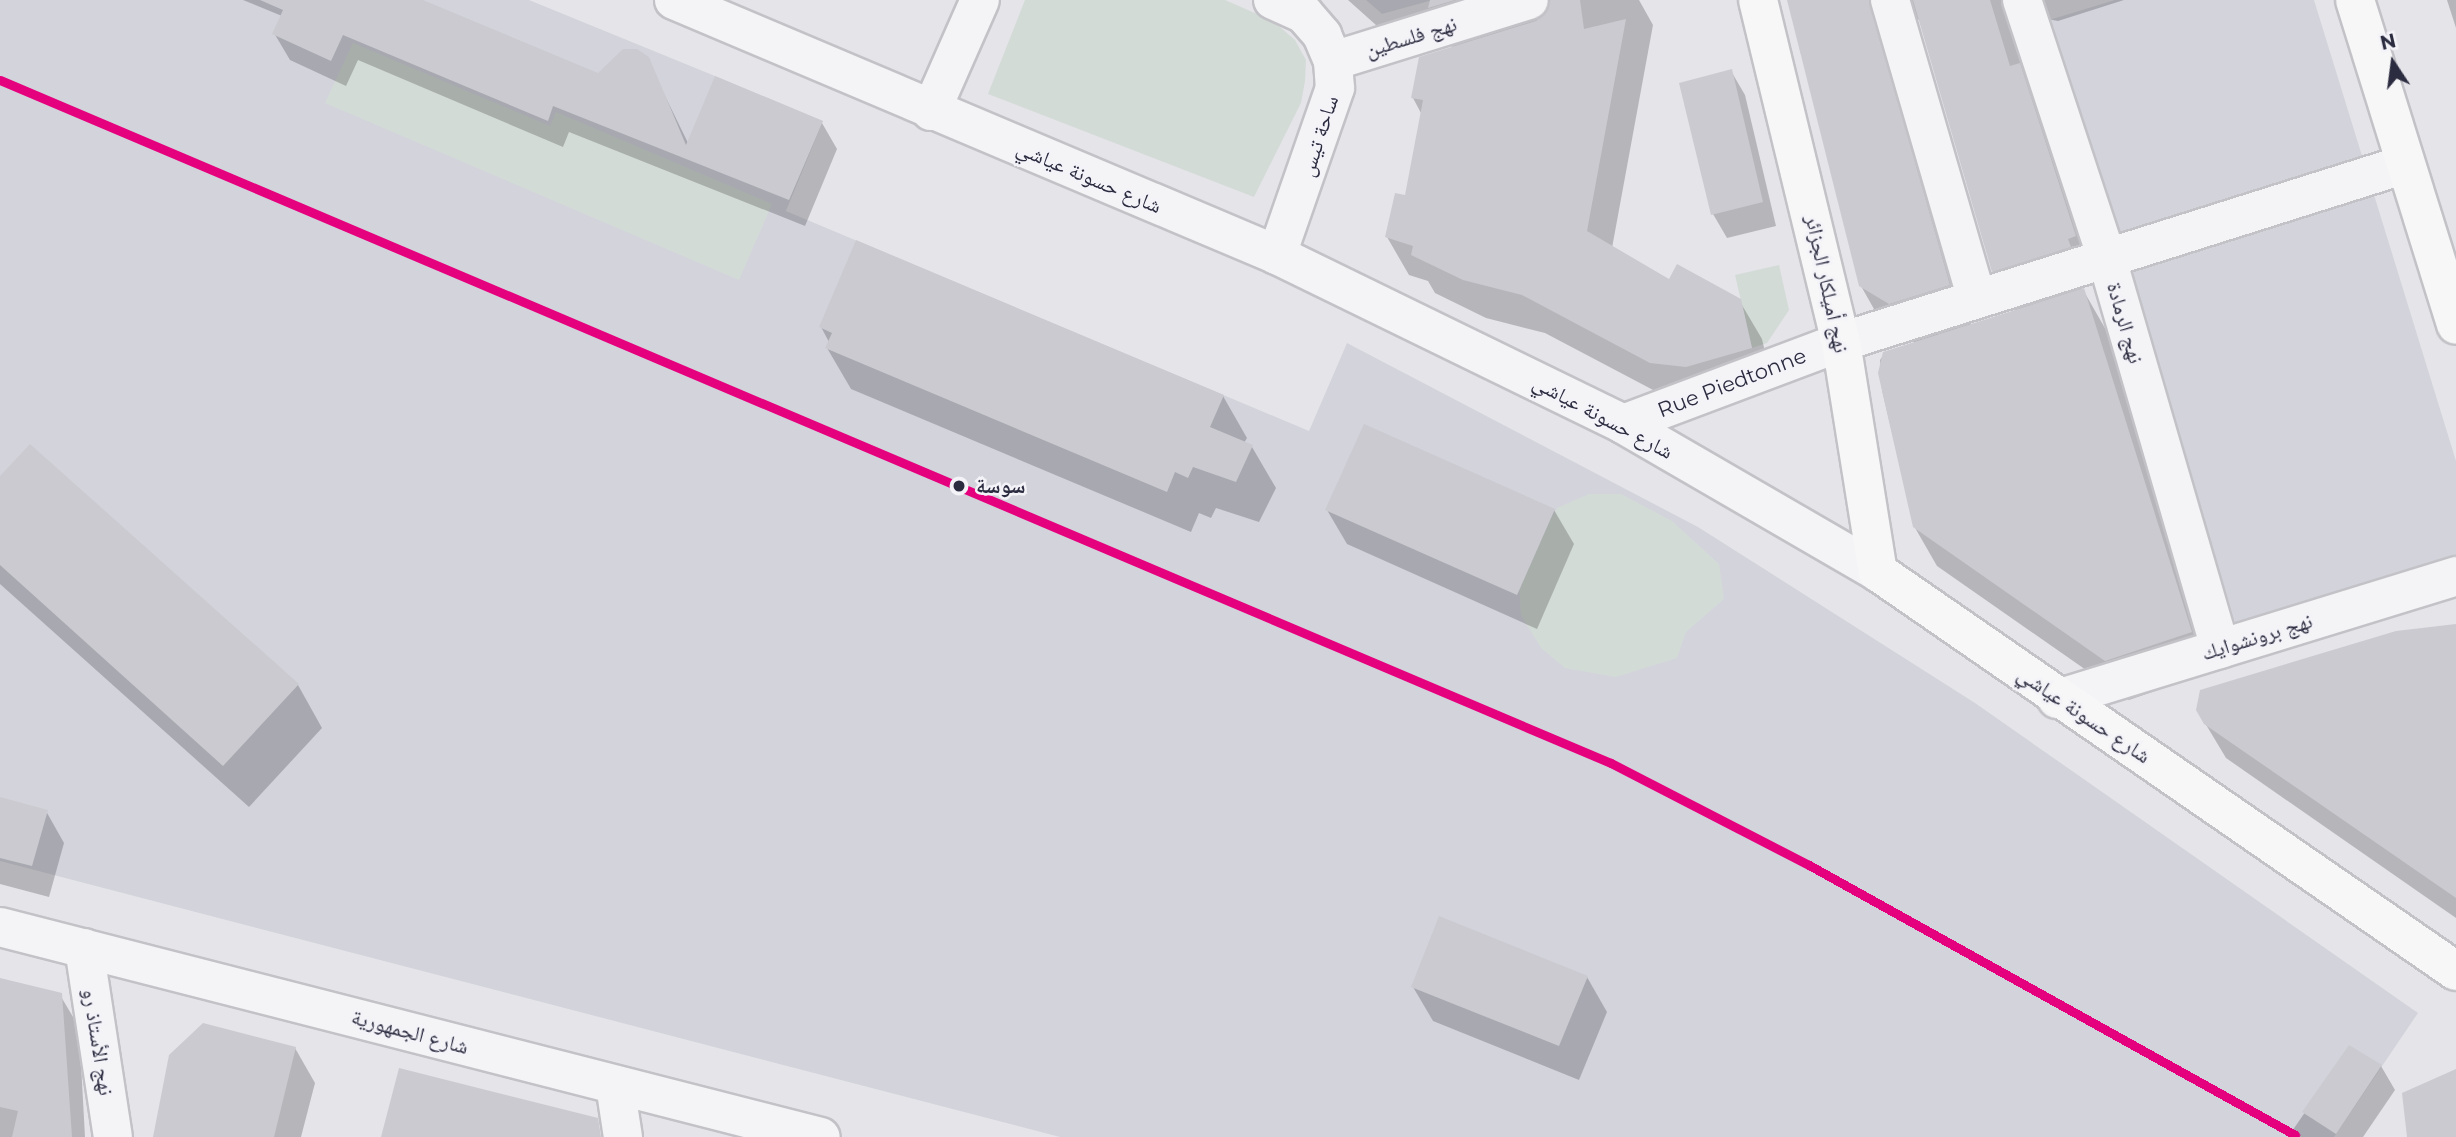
<!DOCTYPE html>
<html>
<head>
<meta charset="utf-8">
<style>
	body { margin:0 }
	#map { position:relative; width:2456px; height:1137px; overflow:hidden; background:#e4e4e9; font-family:Montserrat,"Noto Naskh Arabic",sans-serif }
	div>[style] { position:absolute }
	.built>* { inset:0; background:#d3d3dc }
	.green>* { inset:0; background:#d3dbd6 }
	.shadow>* { inset:0; background:#0003 }
	.building>* { inset:0; background:#cacad0 }
	.roads { filter:drop-shadow(2px 0 #c2c2c7) drop-shadow(-2px 0 #c2c2c7) drop-shadow(0 2px #c2c2c7) drop-shadow(0 -2px #c2c2c7) }
	.street>* { height:38px; margin:-19px; padding:0 19px; transform-origin:19px; border-radius:19px; background:#f4f4f6 }
	.primary>* { height:38px; margin:-19px; padding:0 19px; transform-origin:19px; border-radius:19px; background:#f7f7f8 }
	.rail-1>* { height:9px; margin:-4.5px; padding:0 4.5px; transform-origin:4.5px; border-radius:4.5px; background:#e5007d }
	.dots>* { width:19px; height:19px; translate:-50% -50%; box-sizing:border-box; border:4px solid #f3f3f8; border-radius:50% }
	span { translate:-50% -50%; white-space:nowrap; text-align:center; line-height:1.15; -webkit-text-stroke:5px #f3f3f8; paint-order:stroke }
	.street-label { font-size:21px; color:#2c2c41 }
	.stop-label { font-size:21px; color:#2c2c41; font-weight:700 }
	.left { translate:0 -50%; text-align:left }
	.north { position:absolute; left:2358px; top:28px; width:70px; height:70px; -webkit-text-stroke:5px #f3f3f8; paint-order:stroke; rotate:347deg; font-size:19px; font-weight:700; line-height:28px; text-align:center; color:#2c2c41 }
	.north::after { content:''; display:block; margin:auto; width:24px; height:32px; background:#2c2c41; clip-path:polygon(50% 0,100% 100%,50% 72%,0 100%) }
</style>
</head>
<body>
<div id="map">
	<div class="built">
		<i style="clip-path:polygon(0 0,529px 0,715px 76px,823px 121px,786px 211px,1309px 431px,1347px 343px,1698px 527px,1975px 703px,2418px 1013px,2334px 1137px,1060px 1137px,0 861px)"></i>
		<i style="clip-path:polygon(1366px 0,1433px 0,1382px 14px)"></i>
		<i style="clip-path:polygon(2115px 0,2314px 0,2456px 461px,2456px 558px,2236px 625px,2049px 20px)"></i>
	</div>
	<div class="green">
		<i style="clip-path:polygon(1025px 0,1225px 0,1273px 21px,1295px 40px,1306px 60px,1305px 81px,1301px 103px,1254px 197px,988px 94px)"></i>
		<i style="clip-path:polygon(353px 43px,550px 126px,556px 112px,772px 204px,739px 280px,325px 103px)"></i>
		<i style="clip-path:polygon(1779px 265px,1789px 310px,1767px 343px,1752px 348px,1735px 275px)"></i>
		<i style="clip-path:polygon(1589px 494px,1621px 494px,1672px 521px,1719px 564px,1724px 599px,1686px 632px,1677px 658px,1616px 677px,1565px 668px,1541px 648px,1521px 615px,1519px 584px,1532px 551px,1557px 508px)"></i>
	</div>
	<div class="shadow">
		<i style="clip-path:polygon(243px 0,415px 0,598px 75px,647px 59px,689px 145px,822px 123px,837px 149px,805px 226px,569px 132px,563px 147px,358px 60px,346px 86px,290px 60px,274px 33px,282px 16px)"></i>
		<i style="clip-path:polygon(1348px 0,1639px 0,1653px 25px,1612px 248px,1669px 282px,1739px 300px,1762px 339px,1773px 386px,1674px 401px,1545px 333px,1486px 318px,1435px 293px,1428px 281px,1409px 275px,1387px 237px,1406px 196px,1422px 115px,1413px 98px,1453px 48px,1448px 40px,1405px 51px)"></i>
		<i style="clip-path:polygon(evenodd,1789px 0,2124px 0,2058px 21px,2037px 17px,2096px 275px,2089px 277px,2091px 285px,2082px 288px,2106px 330px,2213px 671px,2129px 700px,1937px 566px,1914px 526px,1882px 390px,1880px 360px,1885px 353px,1915px 343px,1883px 325px,1861px 286px,1789px 0,1907px 16px,1920px 20px,1993px 271px,2017px 311px,1971px 326px,1890px 46px,1907px 16px)"></i>
		<i style="clip-path:polygon(2447px 0,2456px 0,2456px 28px)"></i>
		<i style="clip-path:polygon(1731px 71px,1745px 95px,1776px 226px,1727px 238px,1713px 214px)"></i>
		<i style="clip-path:polygon(821px 327px,1223px 396px,1247px 438px,1244px 443px,1252px 447px,1276px 488px,1259px 522px,1216px 508px,1211px 518px,1199px 513px,1191px 532px,851px 389px,827px 348px,829px 342px)"></i>
		<i style="clip-path:polygon(0 479px,298px 685px,322px 728px,249px 807px,0 584px)"></i>
		<i style="clip-path:polygon(1327px 510px,1554px 510px,1574px 544px,1537px 629px,1347px 544px)"></i>
		<i style="clip-path:polygon(2456px 626px,2456px 918px,2226px 758px,2205px 723px)"></i>
		<i style="clip-path:polygon(0 799px,46px 811px,64px 843px,49px 897px,0 884px)"></i>
		<i style="clip-path:polygon(1587px 977px,1607px 1012px,1579px 1080px,1433px 1021px,1413px 987px)"></i>
		<i style="clip-path:polygon(0 979px,60px 995px,79px 1027px,85px 1137px,0 1137px)"></i>
		<i style="clip-path:polygon(2350px 1047px,2381px 1066px,2395px 1090px,2363px 1137px,2288px 1137px)"></i>
		<i style="clip-path:polygon(295px 1048px,315px 1083px,301px 1137px,156px 1137px)"></i>
	</div>
	<div class="building">
		<i style="clip-path:polygon(260px 0,423px 0,598px 73px,623px 49px,637px 49px,649px 57px,686px 145px,715px 76px,823px 121px,789px 200px,553px 106px,548px 121px,343px 35px,331px 61px,272px 34px,283px 10px)"></i>
		<i style="clip-path:polygon(1430px 0,1455px 0,1428px 8px)"></i>
		<i style="clip-path:polygon(1550px 0,1580px 0,1584px 29px,1626px 19px,1587px 231px,1669px 279px,1677px 264px,1741px 299px,1752px 348px,1686px 367px,1650px 363px,1522px 295px,1463px 280px,1411px 255px,1413px 246px,1385px 237px,1395px 193px,1405px 195px,1423px 100px,1411px 98px,1419px 57px,1536px 21px,1545px 14px)"></i>
		<i style="clip-path:polygon(1787px 0,1869px 0,1950px 285px,1889px 304px,1859px 286px)"></i>
		<i style="clip-path:polygon(1913px 0,1990px 0,2010px 66px,2020px 63px,2064px 199px,2076px 236px,2068px 239px,2071px 247px,1992px 272px)"></i>
		<i style="clip-path:polygon(1732px 69px,1763px 202px,1711px 215px,1679px 83px)"></i>
		<i style="clip-path:polygon(856px 240px,1224px 395px,1210px 427px,1253px 445px,1236px 482px,1193px 467px,1188px 478px,1175px 472px,1167px 492px,825px 348px,832px 333px,819px 327px)"></i>
		<i style="clip-path:polygon(2084px 288px,2192px 632px,2105px 661px,1913px 527px,1878px 373px,1883px 352px)"></i>
		<i style="clip-path:polygon(1364px 424px,1555px 509px,1517px 595px,1325px 510px)"></i>
		<i style="clip-path:polygon(30px 444px,299px 684px,223px 766px,0 565px,0 476px)"></i>
		<i style="clip-path:polygon(2456px 624px,2456px 898px,2204px 724px,2196px 710px,2200px 690px,2396px 631px)"></i>
		<i style="clip-path:polygon(0 797px,48px 810px,32px 866px,0 858px)"></i>
		<i style="clip-path:polygon(1439px 916px,1588px 976px,1559px 1046px,1411px 987px)"></i>
		<i style="clip-path:polygon(0 978px,62px 993px,72px 1137px,12px 1137px,18px 1111px,0 1107px)"></i>
		<i style="clip-path:polygon(203px 1023px,296px 1047px,274px 1137px,153px 1137px,169px 1055px)"></i>
		<i style="clip-path:polygon(2349px 1045px,2382px 1065px,2336px 1134px,2302px 1112px)"></i>
		<i style="clip-path:polygon(399px 1068px,598px 1118px,601px 1137px,381px 1137px)"></i>
		<i style="clip-path:polygon(2456px 1069px,2456px 1137px,2407px 1137px,2402px 1093px)"></i>
	</div>
	<div class="roads">
		<div class="street">
			<i style="left:674px;top:0;width:655px;rotate:22.92deg"></i>
			<i style="left:1277px;top:255px;width:385px;rotate:26deg"></i>
			<i style="left:1623px;top:424px;width:295px;rotate:30.1deg"></i>
			<i style="left:1273px;top:0;width:34px;rotate:24deg"></i>
			<i style="left:1304px;top:14px;width:28px;rotate:49deg"></i>
			<i style="left:1322px;top:35px;width:28px;rotate:67deg"></i>
			<i style="left:1333px;top:61px;width:27px;rotate:86deg"></i>
			<i style="left:1335px;top:88px;width:177px;rotate:109.2deg"></i>
			<i style="left:1890px;top:0;width:311px;rotate:73.8deg"></i>
			<i style="left:2022px;top:0;width:273px;rotate:71.8deg"></i>
			<i style="left:2107px;top:259px;width:406px;rotate:73.8deg"></i>
			<i style="left:1333px;top:61px;width:205px;rotate:-17.3deg"></i>
			<i style="left:931px;top:111px;width:121px;rotate:-66.2deg"></i>
			<i style="left:1623px;top:424px;width:233px;rotate:-20.6deg"></i>
			<i style="left:1841px;top:342px;width:592px;rotate:-17.49deg"></i>
			<i style="left:2057px;top:699px;width:418px;rotate:-17.1deg"></i>
			<i style="left:0;top:927px;width:847px;rotate:14.35deg"></i>
			<i style="left:84px;top:948px;width:191px;rotate:81.3deg"></i>
			<i style="left:615px;top:1085px;width:53px;rotate:81.3deg"></i>
		</div>
		<div class="primary">
			<i style="left:1758px;top:0;width:352px;rotate:76.4deg"></i>
			<i style="left:1841px;top:342px;width:233px;rotate:80.9deg"></i>
			<i style="left:1878px;top:572px;width:702px;rotate:34.62deg"></i>
			<i style="left:2355px;top:0;width:340px;rotate:72.7deg"></i>
		</div>
	</div>
	<div class="rail-1">
		<i style="left:0;top:80px;width:1750px;rotate:22.98deg"></i>
		<i style="left:1611px;top:763px;width:223px;rotate:27.3deg"></i>
		<i style="left:1809px;top:865px;width:556px;rotate:29.05deg"></i>
	</div>
	<div class="dots">
		<i style="left:959px;top:486px;background:#2c2c41"></i>
	</div>
	<div class="street-label">
		<span style="left:1411px;top:37px;rotate:-17deg">نهج فلسطين</span>
		<span style="left:1319px;top:136px;rotate:-72deg">ساحة تيس</span>
		<span style="left:1089px;top:177px;rotate:23deg">شارع حسونة عياشي</span>
		<span style="left:1827px;top:284px;rotate:78deg">نهج أميلكار الجزائر</span>
		<span style="left:2125px;top:323px;rotate:74deg">نهج الرمادة</span>
		<span style="left:1732px;top:383px;rotate:-21deg">Rue Piedtonne</span>
		<span style="left:1603px;top:417px;rotate:28deg">شارع حسونة عياشي</span>
		<span style="left:2257px;top:637px;rotate:-17deg">نهج برونشوايك</span>
		<span style="left:2084px;top:715px;rotate:34deg">شارع حسونة عياشي</span>
		<span style="left:410px;top:1032px;rotate:15deg">شارع الجمهورية</span>
		<span style="left:98px;top:1042px;rotate:81deg">نهج الأستاذ رو</span>
	</div>
	<div class="stop-label">
		<span class="left" style="left:976px;top:486px">سوسة</span>
	</div>
	<div class="north">N</div>
</div>
</body>
</html>
